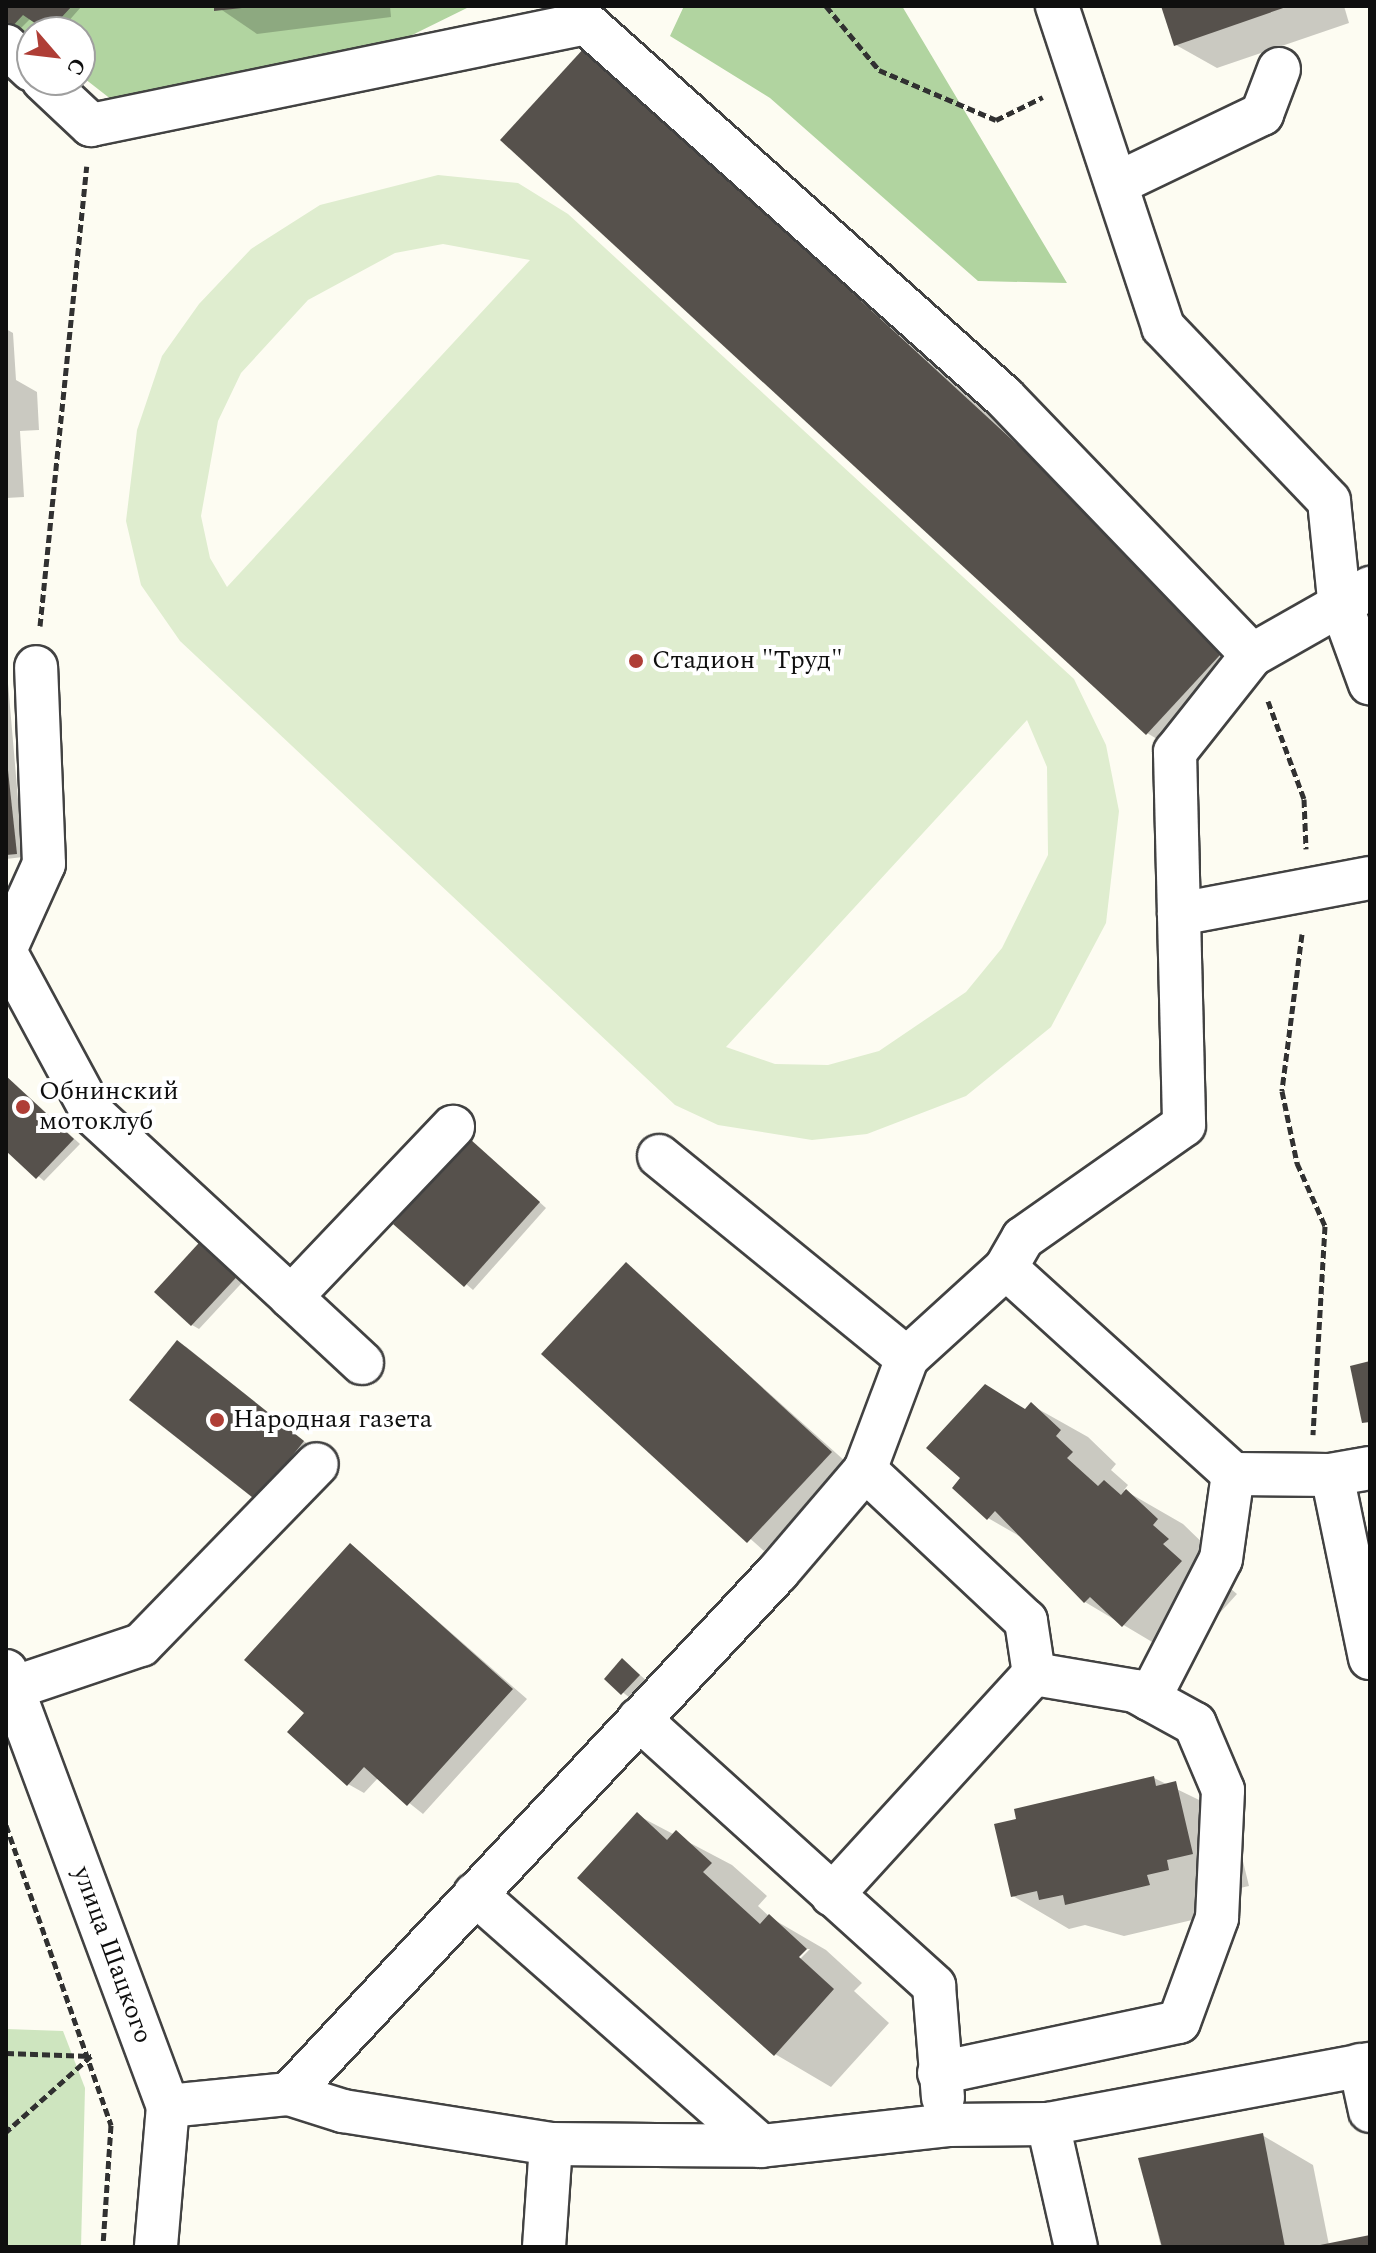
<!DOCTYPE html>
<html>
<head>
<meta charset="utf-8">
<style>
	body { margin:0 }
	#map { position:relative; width:1376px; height:2253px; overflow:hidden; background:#fdfcf2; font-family:Spectral,serif }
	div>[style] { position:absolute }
	.green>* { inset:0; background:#cee5bf }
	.forest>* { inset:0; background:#b1d4a0 }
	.pitch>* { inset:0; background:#dfedcf }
	.shadow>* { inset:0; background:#0003 }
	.building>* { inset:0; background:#56514c }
	.path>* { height:5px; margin-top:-2.5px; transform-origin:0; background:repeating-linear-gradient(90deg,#313131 0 8px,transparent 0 12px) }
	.roads { filter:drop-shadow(2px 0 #424242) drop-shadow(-2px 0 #424242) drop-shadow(0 2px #424242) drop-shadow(0 -2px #424242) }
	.minor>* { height:42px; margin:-21px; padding:0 21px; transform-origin:21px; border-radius:21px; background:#fff }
	.dots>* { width:22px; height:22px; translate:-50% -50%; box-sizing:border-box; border:4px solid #fff; border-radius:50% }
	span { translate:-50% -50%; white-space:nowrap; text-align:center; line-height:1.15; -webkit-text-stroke:8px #fff; paint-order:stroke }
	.poi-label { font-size:26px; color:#0f0f0f }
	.left { translate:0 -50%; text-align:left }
	.street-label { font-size:26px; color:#0f0f0f }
	.frame { position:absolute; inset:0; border:8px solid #0f0f0f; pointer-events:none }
	.north { position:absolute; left:16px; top:16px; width:80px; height:80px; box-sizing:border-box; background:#fff; border:2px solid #9f9f9f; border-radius:50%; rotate:118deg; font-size:22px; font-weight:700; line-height:32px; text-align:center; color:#0f0f0f }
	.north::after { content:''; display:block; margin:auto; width:28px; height:36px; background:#af3e36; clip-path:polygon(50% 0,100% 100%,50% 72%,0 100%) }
</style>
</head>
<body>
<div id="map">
	<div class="green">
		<i style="clip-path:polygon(6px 2029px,63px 2031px,85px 2088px,81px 2247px,6px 2247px)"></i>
	</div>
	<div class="forest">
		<i style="clip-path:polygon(6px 6px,471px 6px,402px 40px,112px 100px,80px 75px,80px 32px,32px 32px,32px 38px,6px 18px)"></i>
		<i style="clip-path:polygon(684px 6px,902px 6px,1067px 283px,978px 281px,770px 98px,670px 36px)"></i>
	</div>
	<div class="pitch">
		<i style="clip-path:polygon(evenodd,438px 175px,518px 183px,568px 214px,1074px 679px,1106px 745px,1119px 811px,1106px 923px,1051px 1027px,966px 1096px,867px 1134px,812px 1140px,718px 1125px,675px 1105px,180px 641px,141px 585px,126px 521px,137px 430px,162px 356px,199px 304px,251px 249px,320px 205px,438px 175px,443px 244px,530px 260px,227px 587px,210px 558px,201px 516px,218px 421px,241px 373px,308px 300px,395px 253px,443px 244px,438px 175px,1027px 720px,1047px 767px,1048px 855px,1002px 948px,966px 992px,879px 1051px,828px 1065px,775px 1064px,726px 1047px,1027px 720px)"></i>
	</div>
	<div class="shadow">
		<i style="clip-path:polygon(6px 6px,80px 6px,81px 7px,59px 32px,46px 32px,31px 18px,17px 32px,6px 24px)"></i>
		<i style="clip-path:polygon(216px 6px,390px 6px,391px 17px,257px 34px)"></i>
		<i style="clip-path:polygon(1163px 6px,1344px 6px,1349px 23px,1217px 68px,1176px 45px)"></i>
		<i style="clip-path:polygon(616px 67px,1260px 660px,1177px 751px,1147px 733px)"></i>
		<i style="clip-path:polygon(6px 329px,13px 333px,16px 380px,37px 392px,39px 430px,20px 431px,24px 497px,6px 498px)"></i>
		<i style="clip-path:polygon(6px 660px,23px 857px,6px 859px)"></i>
		<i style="clip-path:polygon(6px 1076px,80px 1144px,44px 1181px,6px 1148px)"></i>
		<i style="clip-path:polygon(477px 1146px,546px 1208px,473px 1290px,396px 1223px)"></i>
		<i style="clip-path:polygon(216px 1240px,251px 1273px,199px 1329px,192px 1325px)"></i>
		<i style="clip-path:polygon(626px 1265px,846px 1462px,764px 1551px,544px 1354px)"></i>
		<i style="clip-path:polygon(185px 1346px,310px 1446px,265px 1504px)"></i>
		<i style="clip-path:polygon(1031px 1405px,1088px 1437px,1116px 1464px,1111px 1470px,1128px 1485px,1124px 1490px,1183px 1524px,1213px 1553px,1218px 1578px,1237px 1594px,1179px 1658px,1085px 1602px,1026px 1540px,988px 1518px)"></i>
		<i style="clip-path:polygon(351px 1545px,527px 1699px,423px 1814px,378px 1778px,364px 1793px,348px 1784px,307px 1713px)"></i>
		<i style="clip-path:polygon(623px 1661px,646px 1680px,630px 1698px,606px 1679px)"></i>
		<i style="clip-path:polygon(1154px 1778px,1232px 1816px,1249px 1886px,1222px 1892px,1205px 1917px,1124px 1936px,1085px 1925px,1069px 1929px,1013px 1896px)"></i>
		<i style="clip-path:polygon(evenodd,637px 1815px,732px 1865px,767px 1896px,758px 1906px,771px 1918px,826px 1950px,862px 1983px,854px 1991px,889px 2023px,831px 2087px,775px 2054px,637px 1815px,805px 1949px,810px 1949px,793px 1966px,790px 1963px,805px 1949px)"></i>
		<i style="clip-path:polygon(1262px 2135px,1313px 2165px,1329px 2245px,1370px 2237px,1370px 2247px,1161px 2247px,1140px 2159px)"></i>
	</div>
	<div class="building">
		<i style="clip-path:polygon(6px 6px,72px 6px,48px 32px,23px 15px,9px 30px)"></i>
		<i style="clip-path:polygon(214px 6px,242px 6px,242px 8px,214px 11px)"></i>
		<i style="clip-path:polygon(1161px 6px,1289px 6px,1174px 46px)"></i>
		<i style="clip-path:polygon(585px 47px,1232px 642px,1146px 735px,500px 140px)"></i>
		<i style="clip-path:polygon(6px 752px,17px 854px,6px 855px)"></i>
		<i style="clip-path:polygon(6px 1076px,74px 1139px,36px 1179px,6px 1151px)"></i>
		<i style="clip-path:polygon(470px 1139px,540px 1202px,464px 1287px,393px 1224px)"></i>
		<i style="clip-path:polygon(208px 1233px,245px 1268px,191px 1326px,154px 1292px)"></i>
		<i style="clip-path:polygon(626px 1262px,832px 1452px,747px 1543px,541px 1354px)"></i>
		<i style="clip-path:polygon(177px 1340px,304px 1441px,257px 1501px,129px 1400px)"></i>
		<i style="clip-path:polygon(1370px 1361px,1370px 1422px,1362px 1423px,1350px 1366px)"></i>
		<i style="clip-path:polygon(985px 1384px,1025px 1409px,1031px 1402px,1061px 1430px,1056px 1436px,1073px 1452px,1067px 1458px,1098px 1486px,1104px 1480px,1121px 1495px,1126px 1489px,1158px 1519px,1153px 1525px,1169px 1539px,1163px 1544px,1182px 1561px,1122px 1627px,1090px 1597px,1084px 1603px,995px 1511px,987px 1520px,952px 1488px,960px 1478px,926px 1448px)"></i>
		<i style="clip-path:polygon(350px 1543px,513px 1689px,407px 1806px,364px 1767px,347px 1786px,287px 1732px,304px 1713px,244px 1660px)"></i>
		<i style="clip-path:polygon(622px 1658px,640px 1675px,621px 1695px,604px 1679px)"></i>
		<i style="clip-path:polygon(1154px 1776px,1156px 1786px,1176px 1781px,1193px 1854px,1167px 1860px,1169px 1870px,1147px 1875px,1150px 1885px,1065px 1905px,1063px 1895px,1039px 1900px,1037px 1891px,1011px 1897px,994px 1824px,1016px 1819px,1014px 1809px)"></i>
		<i style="clip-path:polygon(637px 1812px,667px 1840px,676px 1830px,712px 1863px,703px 1872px,760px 1924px,769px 1914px,807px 1949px,799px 1957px,834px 1989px,774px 2056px,577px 1878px)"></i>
		<i style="clip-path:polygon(1263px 2133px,1285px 2247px,1162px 2247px,1138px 2158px)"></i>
		<i style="clip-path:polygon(1370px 2235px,1370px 2247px,1316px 2247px,1315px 2246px)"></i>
	</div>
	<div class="path">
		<i style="left:826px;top:6px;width:83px;rotate:50.4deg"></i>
		<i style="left:879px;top:70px;width:127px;rotate:23.1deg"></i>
		<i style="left:996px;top:120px;width:52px;rotate:-26.1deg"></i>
		<i style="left:40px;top:626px;width:462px;rotate:-84.2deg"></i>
		<i style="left:1268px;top:701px;width:104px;rotate:69.8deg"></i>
		<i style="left:1304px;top:799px;width:50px;rotate:87.7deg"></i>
		<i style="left:1302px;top:934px;width:158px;rotate:97.3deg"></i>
		<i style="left:1282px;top:1091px;width:74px;rotate:78.2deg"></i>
		<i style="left:1297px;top:1163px;width:69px;rotate:66deg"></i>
		<i style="left:1325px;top:1226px;width:209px;rotate:93.3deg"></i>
		<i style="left:6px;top:1825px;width:318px;rotate:70.7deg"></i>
		<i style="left:111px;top:2125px;width:122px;rotate:93.8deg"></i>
		<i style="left:6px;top:2053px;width:85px;rotate:2deg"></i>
		<i style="left:91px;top:2056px;width:114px;rotate:138.2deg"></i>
	</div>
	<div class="roads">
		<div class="minor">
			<i style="left:1057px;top:6px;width:338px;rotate:71.7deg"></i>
			<i style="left:1163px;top:327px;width:240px;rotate:46.3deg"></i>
			<i style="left:1329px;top:501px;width:99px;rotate:84.2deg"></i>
			<i style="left:1339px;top:599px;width:90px;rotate:70deg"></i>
			<i style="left:6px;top:46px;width:35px;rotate:43deg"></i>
			<i style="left:43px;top:80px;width:66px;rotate:43.2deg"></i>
			<i style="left:91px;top:125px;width:505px;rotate:-11.64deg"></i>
			<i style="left:586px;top:23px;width:561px;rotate:41.82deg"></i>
			<i style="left:1004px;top:397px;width:358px;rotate:46.1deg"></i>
			<i style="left:1252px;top:655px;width:124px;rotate:128.4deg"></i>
			<i style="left:1175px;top:752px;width:373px;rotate:88.6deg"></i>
			<i style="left:1184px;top:1125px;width:197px;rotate:144.9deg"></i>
			<i style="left:1023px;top:1238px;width:34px;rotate:120deg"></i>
			<i style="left:1118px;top:183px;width:160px;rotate:-25.6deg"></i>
			<i style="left:1262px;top:114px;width:48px;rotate:-69.3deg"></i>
			<i style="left:1252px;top:655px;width:136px;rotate:-29.6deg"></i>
			<i style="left:1179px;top:914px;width:194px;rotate:-10.7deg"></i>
			<i style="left:6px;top:948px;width:92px;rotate:-65.7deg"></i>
			<i style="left:44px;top:864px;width:197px;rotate:-92.3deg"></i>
			<i style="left:6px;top:953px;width:183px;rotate:61.6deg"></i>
			<i style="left:93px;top:1114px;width:270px;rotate:42.7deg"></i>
			<i style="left:291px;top:1297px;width:235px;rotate:-46.4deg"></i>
			<i style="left:659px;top:1156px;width:320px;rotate:39.2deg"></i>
			<i style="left:291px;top:1297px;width:97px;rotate:42.9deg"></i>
			<i style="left:1370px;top:1468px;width:39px;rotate:170deg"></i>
			<i style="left:1332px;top:1475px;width:187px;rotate:78.3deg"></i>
			<i style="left:6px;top:1671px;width:464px;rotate:69.6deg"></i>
			<i style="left:168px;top:2106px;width:142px;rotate:94.9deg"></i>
			<i style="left:13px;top:1688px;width:135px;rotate:-18.6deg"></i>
			<i style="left:141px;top:1645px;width:252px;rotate:-45.8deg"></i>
			<i style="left:1149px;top:1699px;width:157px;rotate:-62.8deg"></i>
			<i style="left:1221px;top:1559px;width:86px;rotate:-82deg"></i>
			<i style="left:639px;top:1719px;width:398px;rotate:42.1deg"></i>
			<i style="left:934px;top:1986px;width:112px;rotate:85.4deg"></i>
			<i style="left:475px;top:1894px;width:381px;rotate:41.4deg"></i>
			<i style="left:832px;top:1895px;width:299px;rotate:-47.6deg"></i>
			<i style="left:1034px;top:1674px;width:54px;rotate:-98.6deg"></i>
			<i style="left:1026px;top:1621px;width:221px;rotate:-136.8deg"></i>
			<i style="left:1360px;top:2065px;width:47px;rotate:77.7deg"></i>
			<i style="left:939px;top:2073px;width:245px;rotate:-12deg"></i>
			<i style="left:1179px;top:2022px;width:111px;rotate:-69.9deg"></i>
			<i style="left:1217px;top:1918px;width:128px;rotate:-87.3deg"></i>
			<i style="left:1223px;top:1790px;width:72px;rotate:-113deg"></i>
			<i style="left:1195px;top:1724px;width:68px;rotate:-151.2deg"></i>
			<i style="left:1135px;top:1691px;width:102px;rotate:-170.4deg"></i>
			<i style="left:289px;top:2094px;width:57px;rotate:17.5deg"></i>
			<i style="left:343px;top:2111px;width:211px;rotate:9deg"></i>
			<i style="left:551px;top:2144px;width:210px;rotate:0.5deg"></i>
			<i style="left:761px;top:2146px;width:188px;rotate:-6.4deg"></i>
			<i style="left:948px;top:2125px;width:100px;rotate:-0.6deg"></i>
			<i style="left:1048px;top:2124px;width:328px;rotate:-10.6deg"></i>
			<i style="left:168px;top:2106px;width:122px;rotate:-5.7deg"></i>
			<i style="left:289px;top:2094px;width:715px;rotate:-46.87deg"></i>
			<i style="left:778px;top:1572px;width:134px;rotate:-49.5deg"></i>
			<i style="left:865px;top:1470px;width:120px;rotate:-69.4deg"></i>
			<i style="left:907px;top:1358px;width:134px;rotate:-42.3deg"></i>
			<i style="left:1006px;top:1268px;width:307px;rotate:42.2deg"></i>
			<i style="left:1233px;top:1474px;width:99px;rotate:0.6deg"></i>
			<i style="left:1048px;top:2124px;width:126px;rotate:77.2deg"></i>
			<i style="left:544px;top:2247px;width:103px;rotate:-86.1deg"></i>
		</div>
	</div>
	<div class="dots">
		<i style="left:636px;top:661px;background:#af3e36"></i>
		<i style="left:23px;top:1107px;background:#af3e36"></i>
		<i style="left:217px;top:1420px;background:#af3e36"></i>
	</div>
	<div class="poi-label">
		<span class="left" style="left:652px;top:661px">Стадион "Труд"</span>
		<span class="left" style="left:39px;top:1107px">Обнинский<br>мотоклуб</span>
		<span class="left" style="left:233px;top:1420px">Народная газета</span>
	</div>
	<div class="street-label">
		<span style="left:112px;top:1955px;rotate:70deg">улица Шацкого</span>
	</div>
	<div class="frame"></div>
	<div class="north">С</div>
</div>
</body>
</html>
